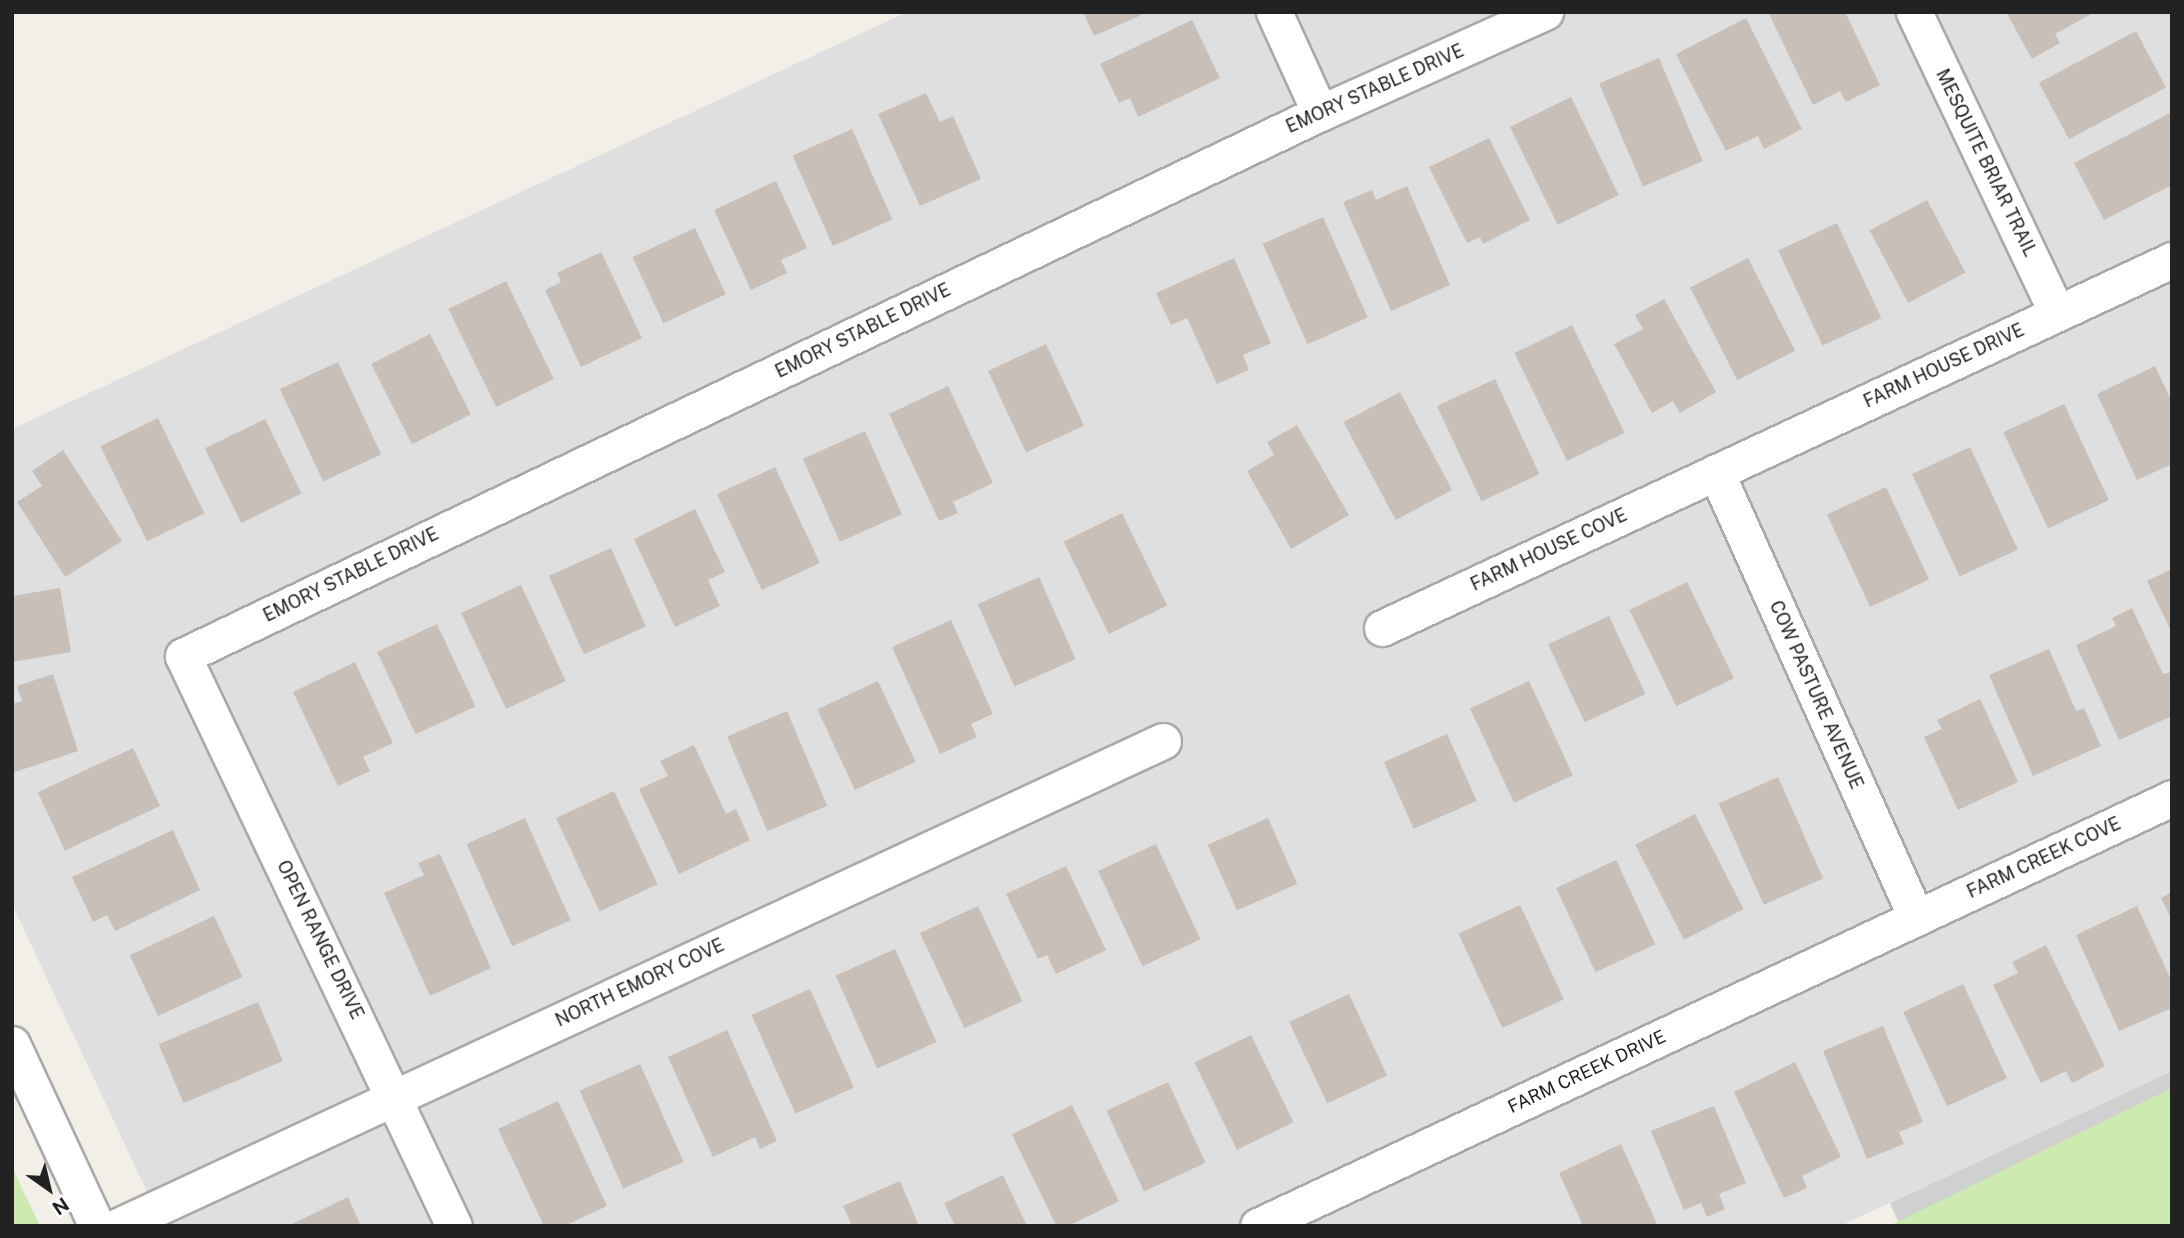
<!DOCTYPE html>
<style>
body{margin:0}
#map{position:relative;width:2184px;height:1238px;overflow:hidden;background:#f2efe9;font-family:"Public Sans",sans-serif}
div>[style]{position:absolute}
[style*='--x']{left:calc(var(--x)*1px);top:calc(var(--y)*1px);width:calc(var(--w)*1px);rotate:calc(var(--a)*1deg)}
.residential>*{inset:0;background:#e0dfdf}
.religious>*{inset:0;background:#d0d0d0}
.grass>*{inset:0;background:#cdebb0}
.building>*{inset:0;background:#c7bfb8;transform-origin:0 0}
.roads{filter:drop-shadow(2px 0 #a9a9a9) drop-shadow(-2px 0 #a9a9a9) drop-shadow(0 2px #a9a9a9) drop-shadow(0 -2px #a9a9a9)}
.minor>*{height:35px;margin:-17.5px;padding:0 17.5px;transform-origin:17.5px;border-radius:17.5px;background:#fff}
span{translate:-50% -50%;white-space:nowrap;text-align:center;line-height:1.15;-webkit-text-stroke:6px #fff;paint-order:stroke}
.street-label{font-size:18px;color:#222}
.frame{position:absolute;inset:0;border:14px solid #222;pointer-events:none}
.north{position:absolute;left:14px;top:1154px;width:70px;height:70px;-webkit-text-stroke:5px #fff;paint-order:stroke;rotate:146deg;font-size:19px;font-weight:700;line-height:28px;text-align:center;color:#222}
.north::after{content:'';display:block;margin:auto;width:24px;height:32px;background:#222;clip-path:polygon(50% 0,100% 100%,50% 72%,0 100%)}
</style>
<div id="map">
<div class="residential">
<i style="clip-path:polygon(907px 12px,2172px 12px,2172px 1071px,1840px 1226px,163px 1226px,12px 904px,12px 429px)"></i>
</div>
<div class="religious">
<i style="clip-path:polygon(2172px 1071px,2172px 1226px,1900px 1226px,1890px 1203px)"></i>
</div>
<div class="grass">
<i style="clip-path:polygon(2172px 1088px,2172px 1226px,1889px 1226px)"></i>
<i style="clip-path:polygon(12px 1167px,40px 1226px,12px 1226px)"></i>
</div>
<div class="building">
<i style="clip-path:polygon(1083px 12px,1148px 12px,1094px 36px)"></i>
<i style="clip-path:polygon(1768px 12px,1845px 12px,1880px 85px,1846px 102px,1840px 91px,1813px 105px)"></i>
<i style="clip-path:polygon(2006px 12px,2095px 12px,2055px 34px,2060px 43px,2032px 59px)"></i>
<i style="clip-path:polygon(1746px 18px,1802px 129px,1764px 149px,1758px 136px,1726px 151px,1676px 54px)"></i>
<i style="clip-path:polygon(1192px 20px,1220px 78px,1138px 117px,1130px 98px,1119px 103px,1100px 64px)"></i>
<i style="left:2136px;top:31px;width:64px;height:110px;rotate:62deg"></i>
<i style="left:1659px;top:58px;width:112px;height:65px;rotate:67deg"></i>
<i style="clip-path:polygon(926px 93px,940px 122px,953px 116px,981px 179px,920px 206px,878px 114px)"></i>
<i style="left:1571px;top:97px;width:109px;height:68px;rotate:64deg"></i>
<i style="clip-path:polygon(2172px 112px,2172px 185px,2104px 220px,2074px 163px)"></i>
<i style="left:852px;top:129px;width:99px;height:65px;rotate:66deg"></i>
<i style="clip-path:polygon(1489px 138px,1530px 220px,1483px 244px,1480px 237px,1467px 243px,1429px 167px)"></i>
<i style="clip-path:polygon(776px 181px,807px 248px,781px 260px,787px 273px,751px 290px,714px 210px)"></i>
<i style="clip-path:polygon(1407px 186px,1450px 285px,1391px 311px,1343px 202px,1372px 190px,1376px 200px)"></i>
<i style="left:1927px;top:200px;width:82px;height:65px;rotate:62deg"></i>
<i style="left:1323px;top:217px;width:110px;height:66px;rotate:66deg"></i>
<i style="left:1837px;top:223px;width:105px;height:65px;rotate:65deg"></i>
<i style="left:695px;top:228px;width:73px;height:69px;rotate:65deg"></i>
<i style="clip-path:polygon(601px 252px,642px 338px,581px 367px,545px 290px,561px 282px,557px 273px)"></i>
<i style="clip-path:polygon(1234px 258px,1271px 343px,1243px 355px,1249px 370px,1217px 384px,1187px 318px,1171px 325px,1156px 293px)"></i>
<i style="left:1748px;top:258px;width:104px;height:65px;rotate:63deg"></i>
<i style="left:506px;top:281px;width:109px;height:64px;rotate:64deg"></i>
<i style="clip-path:polygon(1664px 299px,1716px 392px,1680px 413px,1673px 401px,1652px 413px,1614px 344px,1643px 329px,1635px 315px)"></i>
<i style="left:1572px;top:325px;width:120px;height:64px;rotate:64deg"></i>
<i style="left:430px;top:334px;width:90px;height:66px;rotate:63deg"></i>
<i style="left:1046px;top:344px;width:90px;height:64px;rotate:65deg"></i>
<i style="left:338px;top:362px;width:102px;height:64px;rotate:65deg"></i>
<i style="clip-path:polygon(2155px 366px,2172px 402px,2172px 464px,2137px 480px,2097px 394px)"></i>
<i style="left:1495px;top:379px;width:105px;height:64px;rotate:65deg"></i>
<i style="clip-path:polygon(948px 386px,993px 483px,953px 502px,958px 513px,939px 521px,889px 414px)"></i>
<i style="left:1400px;top:392px;width:111px;height:64px;rotate:62deg"></i>
<i style="left:2064px;top:404px;width:106px;height:67px;rotate:65deg"></i>
<i style="left:158px;top:418px;width:106px;height:64px;rotate:64deg"></i>
<i style="left:265px;top:419px;width:83px;height:67px;rotate:64deg"></i>
<i style="clip-path:polygon(1297px 425px,1349px 515px,1291px 549px,1247px 471px,1274px 455px,1267px 442px)"></i>
<i style="left:865px;top:431px;width:91px;height:68px;rotate:66deg"></i>
<i style="left:1970px;top:447px;width:113px;height:64px;rotate:65deg"></i>
<i style="clip-path:polygon(63px 450px,122px 541px,65px 577px,17px 502px,42px 486px,32px 471px)"></i>
<i style="left:775px;top:467px;width:106px;height:64px;rotate:65deg"></i>
<i style="left:1886px;top:487px;width:102px;height:65px;rotate:65deg"></i>
<i style="clip-path:polygon(695px 509px,725px 572px,708px 580px,720px 606px,675px 627px,634px 539px)"></i>
<i style="left:1122px;top:513px;width:103px;height:65px;rotate:64deg"></i>
<i style="left:611px;top:548px;width:86px;height:68px;rotate:66deg"></i>
<i style="clip-path:polygon(2172px 569px,2172px 633px,2147px 581px)"></i>
<i style="left:1039px;top:577px;width:90px;height:67px;rotate:66deg"></i>
<i style="left:1687px;top:582px;width:107px;height:64px;rotate:64deg"></i>
<i style="left:521px;top:585px;width:106px;height:66px;rotate:65deg"></i>
<i style="clip-path:polygon(60px 588px,71px 652px,12px 662px,12px 596px)"></i>
<i style="clip-path:polygon(2132px 608px,2163px 674px,2172px 672px,2172px 716px,2119px 740px,2076px 645px,2116px 626px,2112px 618px)"></i>
<i style="left:1609px;top:616px;width:86px;height:67px;rotate:65deg"></i>
<i style="clip-path:polygon(951px 620px,993px 714px,971px 724px,977px 737px,940px 754px,892px 647px)"></i>
<i style="left:437px;top:624px;width:91px;height:66px;rotate:65deg"></i>
<i style="clip-path:polygon(2049px 649px,2076px 711px,2084px 708px,2101px 746px,2033px 776px,1989px 675px)"></i>
<i style="clip-path:polygon(355px 662px,393px 743px,363px 757px,370px 771px,338px 786px,293px 692px)"></i>
<i style="clip-path:polygon(53px 674px,78px 751px,12px 773px,12px 704px,22px 701px,17px 686px)"></i>
<i style="left:878px;top:681px;width:89px;height:67px;rotate:65deg"></i>
<i style="left:1529px;top:681px;width:104px;height:65px;rotate:65deg"></i>
<i style="clip-path:polygon(1980px 699px,2018px 782px,1958px 810px,1924px 737px,1942px 729px,1937px 720px)"></i>
<i style="left:787px;top:711px;width:103px;height:65px;rotate:67deg"></i>
<i style="left:1447px;top:734px;width:73px;height:69px;rotate:66deg"></i>
<i style="clip-path:polygon(694px 745px,726px 814px,736px 809px,750px 840px,679px 874px,639px 789px,668px 776px,660px 761px)"></i>
<i style="left:133px;top:748px;width:64px;height:105px;rotate:65deg"></i>
<i style="left:1778px;top:777px;width:111px;height:65px;rotate:66deg"></i>
<i style="left:614px;top:791px;width:103px;height:64px;rotate:65deg"></i>
<i style="left:1695px;top:814px;width:107px;height:67px;rotate:63deg"></i>
<i style="left:525px;top:818px;width:112px;height:64px;rotate:66deg"></i>
<i style="left:1268px;top:818px;width:72px;height:66px;rotate:66deg"></i>
<i style="clip-path:polygon(173px 830px,200px 890px,115px 931px,107px 915px,93px 922px,72px 877px)"></i>
<i style="left:1156px;top:844px;width:105px;height:64px;rotate:65deg"></i>
<i style="clip-path:polygon(440px 854px,491px 968px,430px 996px,384px 893px,424px 875px,418px 863px)"></i>
<i style="left:1616px;top:860px;width:93px;height:66px;rotate:65deg"></i>
<i style="clip-path:polygon(1066px 866px,1106px 950px,1056px 974px,1047px 955px,1038px 959px,1006px 894px)"></i>
<i style="clip-path:polygon(2172px 892px,2172px 920px,2161px 898px)"></i>
<i style="left:1520px;top:905px;width:104px;height:68px;rotate:65deg"></i>
<i style="left:978px;top:906px;width:105px;height:64px;rotate:65deg"></i>
<i style="clip-path:polygon(2137px 906px,2172px 982px,2172px 1008px,2119px 1031px,2076px 935px)"></i>
<i style="left:214px;top:916px;width:67px;height:93px;rotate:65deg"></i>
<i style="clip-path:polygon(2046px 945px,2105px 1066px,2072px 1083px,2066px 1071px,2041px 1083px,1993px 985px,2018px 973px,2012px 962px)"></i>
<i style="left:895px;top:949px;width:102px;height:65px;rotate:66deg"></i>
<i style="left:1963px;top:984px;width:104px;height:66px;rotate:65deg"></i>
<i style="left:810px;top:989px;width:108px;height:64px;rotate:66deg"></i>
<i style="left:1349px;top:994px;width:90px;height:66px;rotate:65deg"></i>
<i style="left:258px;top:1002px;width:64px;height:108px;rotate:67deg"></i>
<i style="clip-path:polygon(1883px 1026px,1923px 1122px,1899px 1132px,1904px 1144px,1867px 1159px,1823px 1051px)"></i>
<i style="clip-path:polygon(727px 1030px,777px 1141px,760px 1149px,755px 1137px,713px 1157px,668px 1057px)"></i>
<i style="left:1251px;top:1035px;width:97px;height:63px;rotate:64deg"></i>
<i style="clip-path:polygon(1795px 1062px,1841px 1157px,1802px 1176px,1807px 1188px,1784px 1198px,1734px 1092px)"></i>
<i style="left:640px;top:1064px;width:107px;height:66px;rotate:66deg"></i>
<i style="left:1168px;top:1082px;width:89px;height:68px;rotate:65deg"></i>
<i style="clip-path:polygon(558px 1101px,607px 1206px,564px 1226px,544px 1226px,498px 1129px)"></i>
<i style="left:1072px;top:1105px;width:107px;height:67px;rotate:64deg"></i>
<i style="clip-path:polygon(1714px 1106px,1746px 1183px,1719px 1194px,1725px 1209px,1707px 1217px,1701px 1203px,1684px 1210px,1651px 1131px)"></i>
<i style="clip-path:polygon(1621px 1144px,1657px 1224px,1583px 1226px,1559px 1173px)"></i>
<i style="clip-path:polygon(1003px 1175px,1027px 1226px,955px 1226px,944px 1203px)"></i>
<i style="clip-path:polygon(900px 1181px,919px 1226px,852px 1226px,843px 1206px)"></i>
<i style="clip-path:polygon(348px 1197px,361px 1226px,288px 1226px)"></i>
</div>
<div class="roads">
<div class="minor">
<i style="--x:1274;--y:12;--w:111;--a:65.5"></i>
<i style="--x:1914;--y:12;--w:333;--a:64.6"></i>
<i style="--x:1716;--y:472;--w:489;--a:65.8"></i>
<i style="--x:1382;--y:628;--w:872;--a:-24.98"></i>
<i style="--x:12;--y:1044;--w:201;--a:65"></i>
<i style="--x:118;--y:1226;--w:1152;--a:-24.9"></i>
<i style="--x:454;--y:1226;--w:631;--a:-115.43"></i>
<i style="--x:183;--y:656;--w:1260;--a:-25.53"></i>
<i style="--x:1320;--y:113;--w:247;--a:-24.2"></i>
<i style="--x:1258;--y:1226;--w:1009;--a:-25.09"></i>
</div>
</div>
<div class="street-label">
<span style="left:1375px;top:89px;rotate:-24deg">EMORY STABLE DRIVE</span>
<span style="left:1986px;top:163px;rotate:64deg">MESQUITE BRIAR TRAIL</span>
<span style="left:863px;top:331px;rotate:-26deg">EMORY STABLE DRIVE</span>
<span style="left:1944px;top:366px;rotate:-25deg">FARM HOUSE DRIVE</span>
<span style="left:1549px;top:550px;rotate:-25deg">FARM HOUSE COVE</span>
<span style="left:351px;top:575px;rotate:-26deg">EMORY STABLE DRIVE</span>
<span style="left:1816px;top:695px;rotate:66deg">COW PASTURE AVENUE</span>
<span style="left:2044px;top:858px;rotate:-25deg">FARM CREEK COVE</span>
<span style="left:320px;top:940px;rotate:64deg">OPEN RANGE DRIVE</span>
<span style="left:640px;top:983px;rotate:-25deg">NORTH EMORY COVE</span>
<span style="left:1587px;top:1072px;rotate:-25deg">FARM CREEK DRIVE</span>
</div>
<div class="frame"></div>
<div class="north">N</div>
</div>
